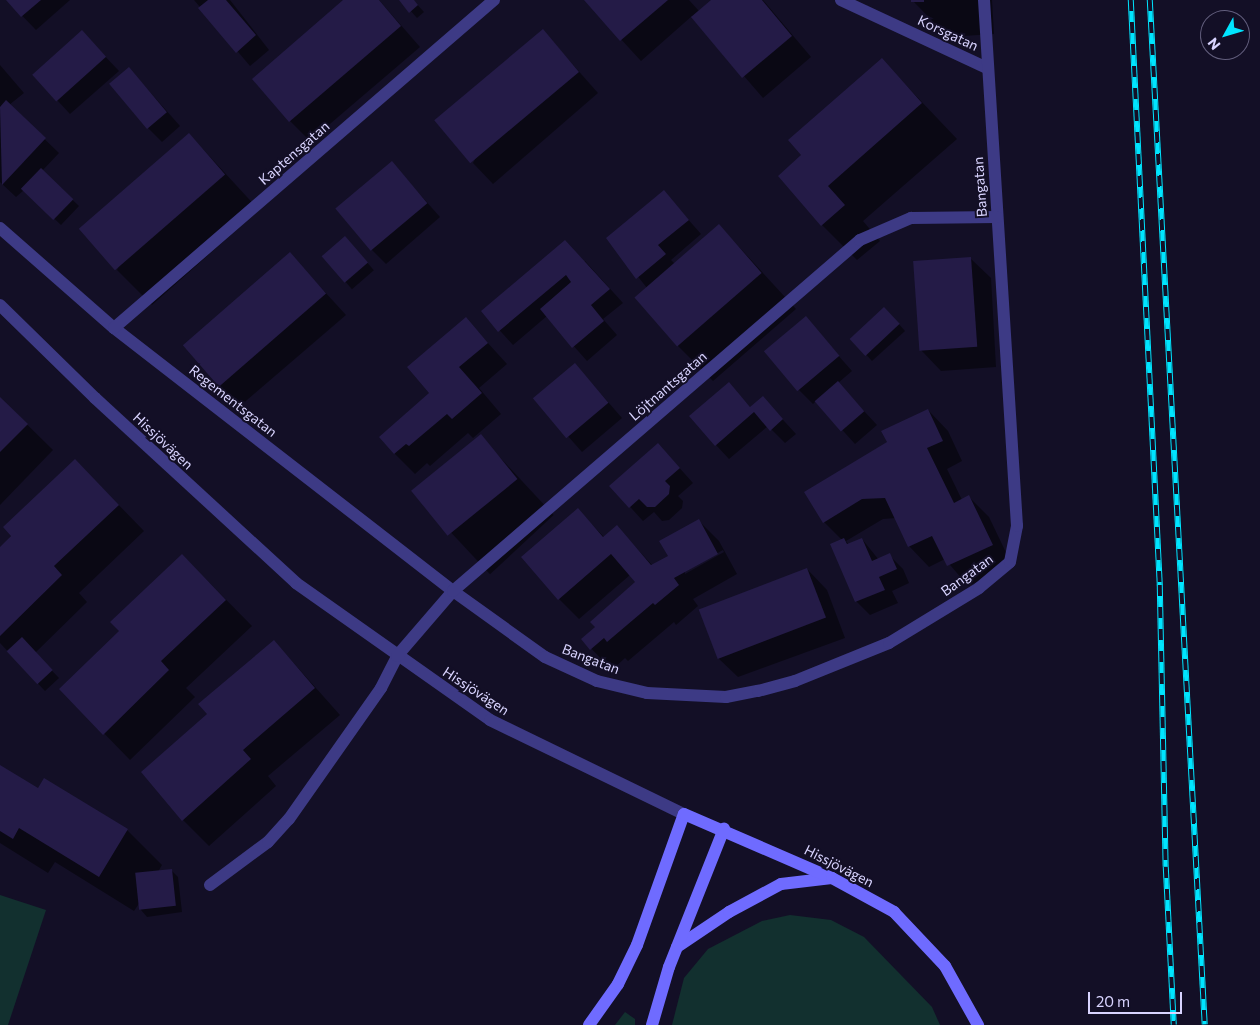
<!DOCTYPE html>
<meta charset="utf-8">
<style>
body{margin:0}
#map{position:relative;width:1260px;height:1025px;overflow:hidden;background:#130f26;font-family:Commissioner,sans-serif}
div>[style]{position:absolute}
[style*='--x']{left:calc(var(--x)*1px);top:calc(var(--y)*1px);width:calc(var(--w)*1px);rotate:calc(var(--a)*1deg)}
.green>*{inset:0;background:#12302f}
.shadow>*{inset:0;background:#0007;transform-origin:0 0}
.building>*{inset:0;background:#241b47;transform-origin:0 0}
.lane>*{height:12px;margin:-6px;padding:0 6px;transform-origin:6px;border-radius:6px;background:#3d3a85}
.street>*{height:12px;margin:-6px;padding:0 6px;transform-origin:6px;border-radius:6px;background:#3d3a85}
.secondary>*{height:12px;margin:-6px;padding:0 6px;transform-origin:6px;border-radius:6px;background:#6f6bff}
.rail>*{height:5.5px;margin-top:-2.75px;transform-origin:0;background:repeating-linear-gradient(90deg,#130f26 0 11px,#00e5ff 0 22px);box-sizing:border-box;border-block:1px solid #00e5ff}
span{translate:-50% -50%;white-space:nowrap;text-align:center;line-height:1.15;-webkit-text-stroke:4px #130f26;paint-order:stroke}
.street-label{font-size:14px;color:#d9d4ff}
.north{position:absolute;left:1200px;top:10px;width:50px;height:50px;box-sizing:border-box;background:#130f26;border:1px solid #625e7d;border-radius:50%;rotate:231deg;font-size:14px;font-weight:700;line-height:20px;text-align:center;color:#d9d4ff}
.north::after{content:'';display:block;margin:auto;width:18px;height:22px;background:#00e5ff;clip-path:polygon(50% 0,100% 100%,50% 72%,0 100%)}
.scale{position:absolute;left:1088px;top:992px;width:94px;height:22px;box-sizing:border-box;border:2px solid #d9d4ff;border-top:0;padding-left:6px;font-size:15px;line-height:18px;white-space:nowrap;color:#d9d4ff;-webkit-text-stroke:4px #130f26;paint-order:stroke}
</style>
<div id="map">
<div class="green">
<i style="clip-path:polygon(0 895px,46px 910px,8px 1025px,0 1025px)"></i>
<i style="clip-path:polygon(790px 915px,831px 920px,864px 937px,932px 1007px,940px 1025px,672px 1025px,684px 978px,708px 949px,762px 921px)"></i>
<i style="clip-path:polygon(625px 1012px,635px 1019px,635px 1025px,615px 1025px)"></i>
</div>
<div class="shadow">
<i style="clip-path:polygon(7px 0,70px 0,36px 30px)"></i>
<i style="clip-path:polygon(194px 0,230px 0,269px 50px,250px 66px)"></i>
<i style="clip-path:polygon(345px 0,379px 0,420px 47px,310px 141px,290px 121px)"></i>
<i style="clip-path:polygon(401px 0,413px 0,424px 12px,417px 18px)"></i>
<i style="clip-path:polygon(585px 0,689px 0,699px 11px,713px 0,763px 0,811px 57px,763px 98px,692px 16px,641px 61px)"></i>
<i style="clip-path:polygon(912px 0,992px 0,994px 34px,948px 37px)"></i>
<i style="clip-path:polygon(543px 31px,598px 93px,493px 184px,473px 163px)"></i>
<i style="clip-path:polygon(82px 32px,119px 71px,70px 114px,57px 100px)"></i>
<i style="clip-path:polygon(882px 60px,957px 139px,863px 221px,880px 241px,857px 260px,822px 225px,803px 156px)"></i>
<i style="clip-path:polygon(0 65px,24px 93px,9px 105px,59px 153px,42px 171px,79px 206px,61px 225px,24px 190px,16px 197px,0 182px)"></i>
<i style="clip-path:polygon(142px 83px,180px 126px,162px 142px,148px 128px)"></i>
<i style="clip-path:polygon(189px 134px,259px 210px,152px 305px,117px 270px)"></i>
<i style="clip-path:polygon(392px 163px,440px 217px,386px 264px,372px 250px)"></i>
<i style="clip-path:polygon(664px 192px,701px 234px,671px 260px,675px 264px,719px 225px,796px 309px,713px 381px,678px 346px,647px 288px,608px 239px)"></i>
<i style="left:345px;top:237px;width:44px;height:29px;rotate:49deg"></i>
<i style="clip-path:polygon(290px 254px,346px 315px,240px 406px,220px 386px)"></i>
<i style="clip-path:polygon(970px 258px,991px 278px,996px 367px,941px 371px,921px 350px)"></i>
<i style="clip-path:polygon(585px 261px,623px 303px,603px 319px,617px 335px,587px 361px,547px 316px,513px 345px,483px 312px)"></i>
<i style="clip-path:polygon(891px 315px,905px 331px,872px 361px,851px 338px)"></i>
<i style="clip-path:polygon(805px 318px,852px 371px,838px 383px,877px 425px,855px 444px,816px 401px,813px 404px,799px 390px,766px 351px)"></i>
<i style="clip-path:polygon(466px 319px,507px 364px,479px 388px,501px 414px,473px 438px,468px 433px,430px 466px,427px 463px,415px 474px,394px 453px,431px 393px)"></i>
<i style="clip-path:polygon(588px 379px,622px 418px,582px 452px,535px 399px)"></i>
<i style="clip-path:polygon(729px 384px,751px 408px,763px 398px,796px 434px,785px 443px,768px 426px,729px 459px,716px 445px)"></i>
<i style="clip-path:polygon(0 398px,53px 450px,0 505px)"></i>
<i style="clip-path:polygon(928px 410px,948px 431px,962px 461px,947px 469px,962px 500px,969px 497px,989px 517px,1012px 565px,968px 586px,945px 559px,929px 567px,909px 546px,896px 518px,883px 519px,846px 541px,849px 545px,862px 539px,879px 560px,889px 555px,903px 569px,909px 583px,892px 591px,898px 603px,870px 615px,856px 601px,832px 544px,842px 540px,824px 522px,888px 442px)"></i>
<i style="left:480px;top:436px;width:108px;height:87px;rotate:47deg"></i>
<i style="clip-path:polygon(658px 444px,693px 483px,678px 496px,683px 501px,682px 508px,669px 520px,662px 521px,654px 512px,643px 521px,611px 486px)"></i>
<i style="clip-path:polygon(75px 460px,144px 531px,79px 593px,87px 602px,35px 653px,59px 678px,45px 691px,0 643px,0 549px)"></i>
<i style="clip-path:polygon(evenodd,578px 510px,604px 537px,617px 527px,653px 566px,670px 556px,699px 521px,719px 541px,737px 574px,693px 599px,698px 606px,676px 625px,674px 622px,628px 661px,625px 658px,612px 670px,583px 640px,637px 583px,630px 575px,579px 619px,559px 599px,578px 510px,723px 550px,724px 552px,685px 574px,685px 571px,723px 550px)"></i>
<i style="clip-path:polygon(182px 555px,252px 626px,186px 688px,195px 697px,130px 760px,61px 689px,121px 631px)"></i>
<i style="clip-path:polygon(807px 569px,827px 590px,845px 638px,738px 677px,717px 657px)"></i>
<i style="clip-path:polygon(274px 641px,340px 715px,268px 776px,276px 786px,209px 846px,183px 820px,208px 714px)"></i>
<i style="clip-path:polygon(0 767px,38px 790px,127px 830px,162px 865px,158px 872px,171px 870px,178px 877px,182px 912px,147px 917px,141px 910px,140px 902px,134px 911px,55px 862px,48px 873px,0 843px)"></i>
</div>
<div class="building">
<i style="clip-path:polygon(6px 0,41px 0,21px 17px)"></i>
<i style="clip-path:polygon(208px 0,226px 0,256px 35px,236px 53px,198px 8px)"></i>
<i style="clip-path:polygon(343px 0,379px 0,401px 26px,289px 122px,252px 79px)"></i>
<i style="clip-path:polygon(399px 0,414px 0,418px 5px,409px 13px)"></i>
<i style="clip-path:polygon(584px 0,668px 0,620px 41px)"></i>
<i style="clip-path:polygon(711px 0,762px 0,792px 36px,742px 78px,691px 17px)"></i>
<i style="left:911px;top:0;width:13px;height:2px"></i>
<i style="left:543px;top:29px;width:56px;height:142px;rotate:50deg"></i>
<i style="left:82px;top:30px;width:36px;height:67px;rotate:48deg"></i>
<i style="clip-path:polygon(882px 58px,922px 103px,828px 186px,845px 205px,821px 226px,778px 176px,801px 155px,788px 140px)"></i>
<i style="left:129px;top:67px;width:59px;height:26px;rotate:50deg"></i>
<i style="clip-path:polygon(6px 100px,46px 138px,2px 185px,0 107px)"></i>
<i style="left:189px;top:133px;width:55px;height:146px;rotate:49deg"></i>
<i style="left:392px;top:161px;width:55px;height:74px;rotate:50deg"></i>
<i style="left:41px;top:168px;width:45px;height:29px;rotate:44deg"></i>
<i style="clip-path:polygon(664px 190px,689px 220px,658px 245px,666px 254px,636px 279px,606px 238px)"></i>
<i style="left:719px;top:224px;width:65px;height:112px;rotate:49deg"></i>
<i style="left:345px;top:236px;width:35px;height:31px;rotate:49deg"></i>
<i style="clip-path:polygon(565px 240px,610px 289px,591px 305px,604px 321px,572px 348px,540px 309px,571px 282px,566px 275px,498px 332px,481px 311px)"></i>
<i style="left:290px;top:252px;width:55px;height:142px;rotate:49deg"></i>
<i style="left:971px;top:257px;width:90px;height:58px;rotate:86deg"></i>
<i style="left:884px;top:307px;width:23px;height:47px;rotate:47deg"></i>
<i style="left:806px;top:316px;width:52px;height:55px;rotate:50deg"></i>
<i style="clip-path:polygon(466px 317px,488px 343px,459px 367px,482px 393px,452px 419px,447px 414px,409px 446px,406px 444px,394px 454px,379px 437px,429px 393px,407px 367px)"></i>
<i style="left:575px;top:363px;width:52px;height:55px;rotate:50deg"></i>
<i style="left:838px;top:381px;width:40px;height:31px;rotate:49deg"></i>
<i style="clip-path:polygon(729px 382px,750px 407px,763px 396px,783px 419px,770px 431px,754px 412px,715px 446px,689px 416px)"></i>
<i style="clip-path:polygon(0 397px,28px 424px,0 452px)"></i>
<i style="clip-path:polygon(928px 409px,943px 441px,927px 448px,954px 503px,969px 495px,993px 545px,947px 566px,932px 536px,908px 547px,885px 498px,862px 499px,823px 523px,804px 492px,887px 442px,881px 431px)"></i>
<i style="left:481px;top:434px;width:58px;height:90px;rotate:51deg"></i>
<i style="clip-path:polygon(658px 443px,680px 468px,665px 481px,670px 486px,669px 494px,655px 507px,647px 507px,639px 499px,629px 508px,609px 486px)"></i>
<i style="clip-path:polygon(75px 459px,119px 505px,54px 566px,62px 575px,0 636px,0 547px,11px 536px,3px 527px)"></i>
<i style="clip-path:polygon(578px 508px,603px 537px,617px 525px,651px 565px,668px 556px,659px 541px,699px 519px,718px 554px,674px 578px,679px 585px,655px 605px,653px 603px,607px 642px,604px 638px,590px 650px,581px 639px,595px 627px,590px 622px,635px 582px,611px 554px,558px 600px,521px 557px)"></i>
<i style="clip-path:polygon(844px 538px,847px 544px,862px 538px,872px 561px,890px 553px,897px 569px,879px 577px,885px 590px,855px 602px,830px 544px)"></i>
<i style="clip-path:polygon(182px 554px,226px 600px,161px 661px,169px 670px,103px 735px,59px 689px,119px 631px,110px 622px)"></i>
<i style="left:807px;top:568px;width:53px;height:116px;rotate:69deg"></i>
<i style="left:22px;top:637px;width:45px;height:21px;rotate:47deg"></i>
<i style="clip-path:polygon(274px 640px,315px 688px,243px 750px,251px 759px,182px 821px,141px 772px,207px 714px,198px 704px)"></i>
<i style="clip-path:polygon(0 765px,38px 788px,44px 778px,128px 829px,99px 877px,19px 828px,13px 839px,0 831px)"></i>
<i style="left:172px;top:869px;width:37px;height:37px;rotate:84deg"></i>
</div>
<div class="lane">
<i style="--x:210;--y:885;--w:72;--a:-36.6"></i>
<i style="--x:268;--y:842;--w:31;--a:-48"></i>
<i style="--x:289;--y:819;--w:160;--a:-54.9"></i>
<i style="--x:381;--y:688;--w:36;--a:-63"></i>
</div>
<div class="street">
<i style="--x:841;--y:0;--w:161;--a:25"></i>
<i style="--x:0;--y:228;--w:152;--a:41.3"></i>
<i style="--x:114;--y:328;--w:429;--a:37.8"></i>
<i style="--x:453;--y:591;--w:113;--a:35.7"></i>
<i style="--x:545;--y:657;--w:57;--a:24.8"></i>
<i style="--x:597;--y:681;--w:51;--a:13.5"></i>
<i style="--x:647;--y:693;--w:79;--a:2.9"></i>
<i style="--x:726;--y:697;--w:33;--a:-11"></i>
<i style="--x:758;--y:691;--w:38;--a:-15"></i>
<i style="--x:795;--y:681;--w:101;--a:-22"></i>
<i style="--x:889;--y:643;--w:105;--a:-31.4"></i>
<i style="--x:979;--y:588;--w:40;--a:-40"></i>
<i style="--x:1010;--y:562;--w:37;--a:-79"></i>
<i style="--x:1017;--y:526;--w:527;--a:-93.59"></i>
<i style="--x:0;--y:305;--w:133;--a:44.4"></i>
<i style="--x:95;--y:398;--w:273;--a:42.6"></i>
<i style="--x:296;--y:583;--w:237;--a:35.2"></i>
<i style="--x:490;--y:720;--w:216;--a:25.9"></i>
<i style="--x:114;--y:328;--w:502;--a:-40.8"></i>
<i style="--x:397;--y:656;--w:86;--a:-49.3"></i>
<i style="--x:453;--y:591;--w:537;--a:-40.77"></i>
<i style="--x:860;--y:240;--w:56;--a:-23.3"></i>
<i style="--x:911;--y:218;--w:86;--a:-0.7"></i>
</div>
<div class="secondary">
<i style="--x:677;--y:947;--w:63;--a:-33.9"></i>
<i style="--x:729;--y:912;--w:59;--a:-28.3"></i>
<i style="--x:781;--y:884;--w:51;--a:-6.7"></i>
<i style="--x:589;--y:1025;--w:50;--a:-54.7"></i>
<i style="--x:618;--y:984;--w:43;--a:-64"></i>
<i style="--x:637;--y:945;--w:139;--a:-70.3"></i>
<i style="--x:684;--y:814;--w:161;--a:23.4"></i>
<i style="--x:832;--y:878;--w:71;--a:28.7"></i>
<i style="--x:894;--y:912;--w:74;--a:46.6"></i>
<i style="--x:945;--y:966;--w:68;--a:60.8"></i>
<i style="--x:652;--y:1025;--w:60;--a:-73.7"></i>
<i style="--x:669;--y:967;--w:149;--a:-68.3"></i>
</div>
<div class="rail">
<i style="--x:1131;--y:0;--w:586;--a:87.16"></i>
<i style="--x:1160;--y:585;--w:282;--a:88.8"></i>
<i style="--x:1166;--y:867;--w:158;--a:87.1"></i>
<i style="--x:1150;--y:0;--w:1026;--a:86.93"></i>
</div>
<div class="street-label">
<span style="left:948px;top:33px;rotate:25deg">Korsgatan</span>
<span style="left:294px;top:153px;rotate:-41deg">Kaptensgatan</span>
<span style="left:980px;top:187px;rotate:-94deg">Bangatan</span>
<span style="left:668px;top:386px;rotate:-41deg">Löjtnantsgatan</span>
<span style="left:233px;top:401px;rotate:38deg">Regementsgatan</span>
<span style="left:163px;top:441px;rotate:43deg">Hissjövägen</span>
<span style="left:967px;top:575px;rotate:-36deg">Bangatan</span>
<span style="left:591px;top:659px;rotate:21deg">Bangatan</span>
<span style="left:476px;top:691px;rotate:33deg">Hissjövägen</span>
<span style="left:839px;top:866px;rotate:27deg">Hissjövägen</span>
</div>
<div class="north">N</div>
<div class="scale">20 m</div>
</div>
